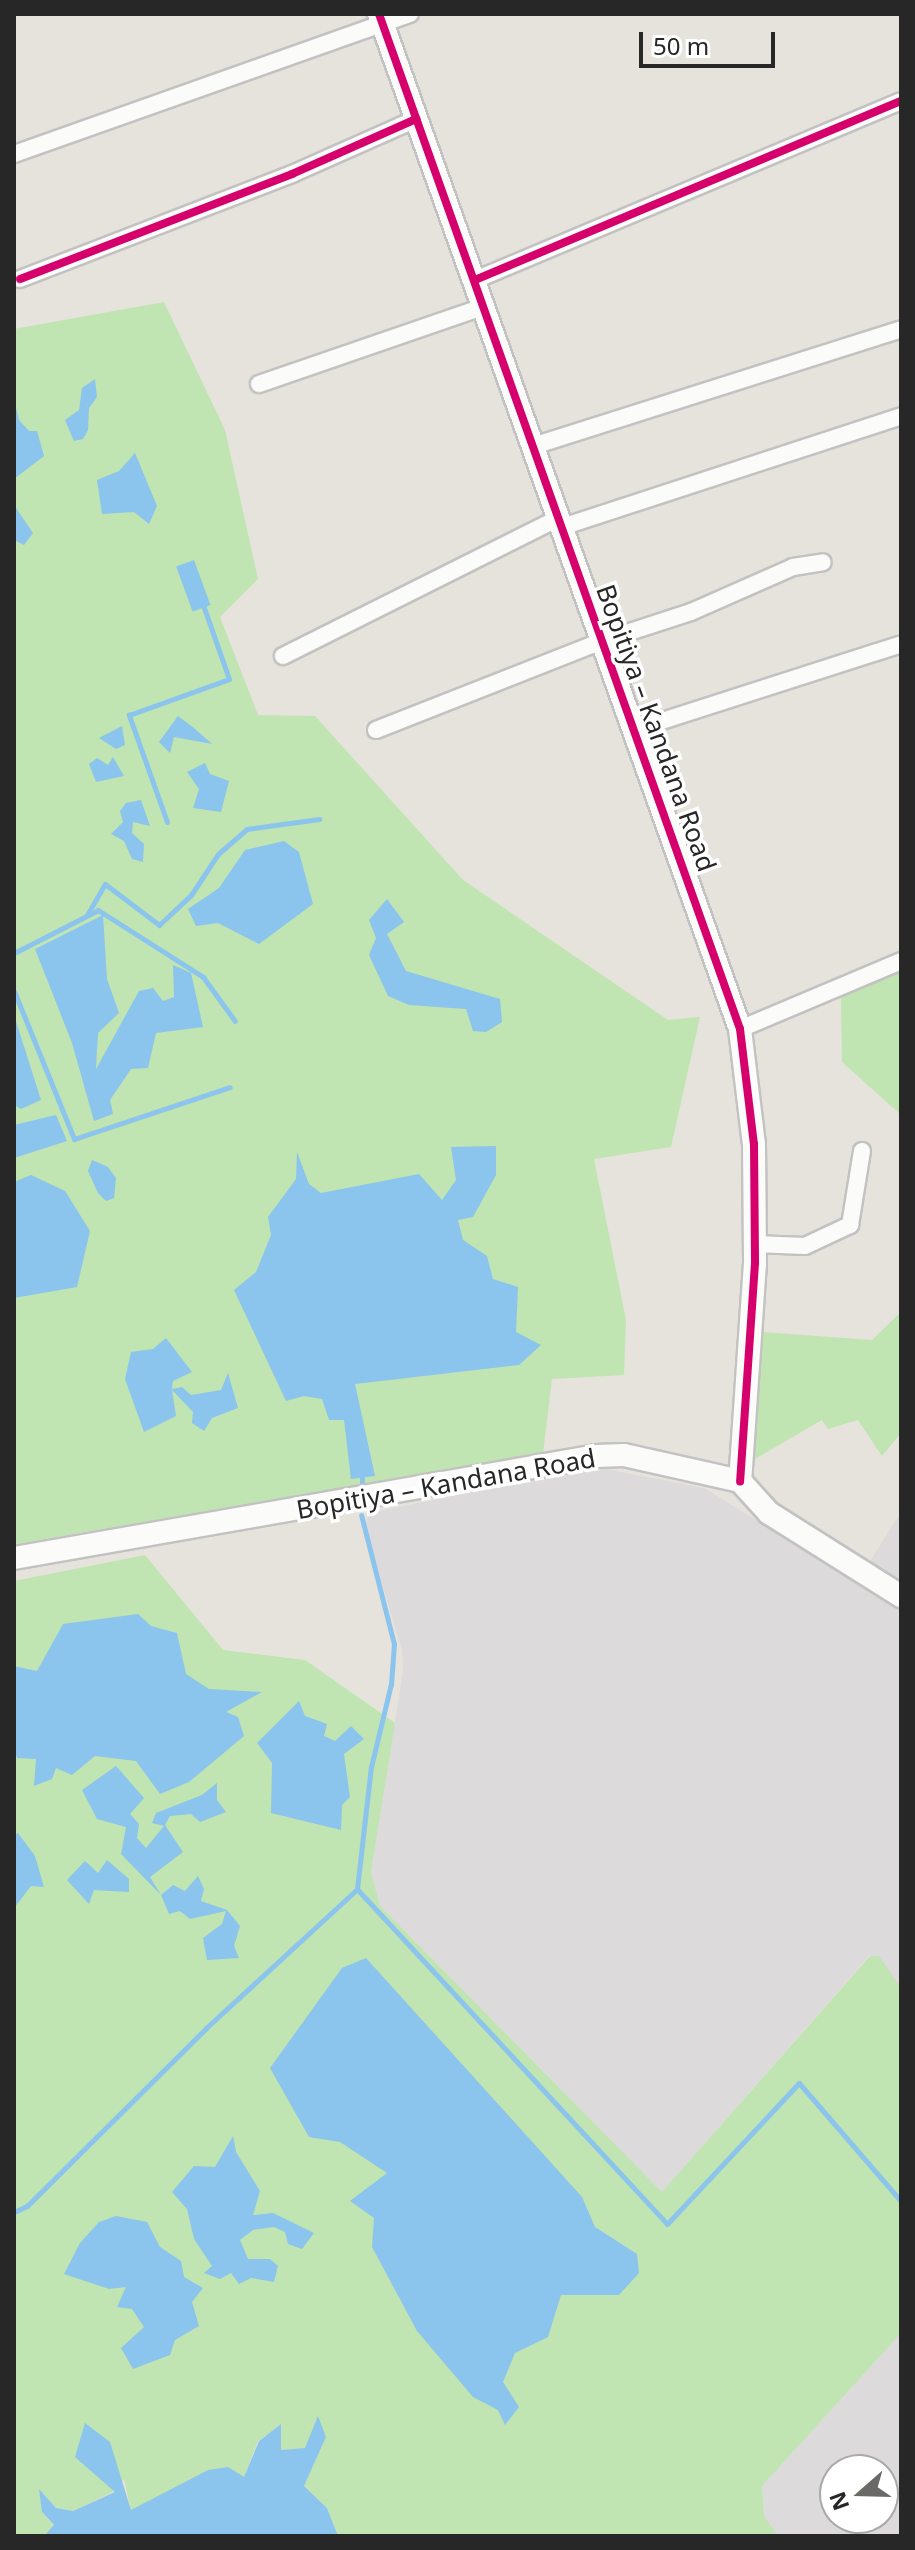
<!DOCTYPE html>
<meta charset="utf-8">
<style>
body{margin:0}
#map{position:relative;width:915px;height:2550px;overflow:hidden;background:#e6e3dc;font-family:"Noto Sans",sans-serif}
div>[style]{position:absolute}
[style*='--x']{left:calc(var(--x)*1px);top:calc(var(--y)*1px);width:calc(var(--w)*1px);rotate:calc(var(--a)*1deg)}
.industrial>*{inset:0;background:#dddadb}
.green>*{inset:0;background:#c0e4b2}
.water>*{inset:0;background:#8bc4ec;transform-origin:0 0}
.stream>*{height:5px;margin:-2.5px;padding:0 2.5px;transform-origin:2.5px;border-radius:2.5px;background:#8bc4ec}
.roads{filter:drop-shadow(2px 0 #c3c2c2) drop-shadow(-2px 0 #c3c2c2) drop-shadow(0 2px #c3c2c2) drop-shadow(0 -2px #c3c2c2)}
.street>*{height:16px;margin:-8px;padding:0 8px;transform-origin:8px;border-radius:8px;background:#fbfbfa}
.secondary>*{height:22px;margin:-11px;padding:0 11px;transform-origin:11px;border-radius:11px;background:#fbfbfa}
.cycleway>*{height:8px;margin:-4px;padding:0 4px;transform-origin:4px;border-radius:4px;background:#d6006c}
span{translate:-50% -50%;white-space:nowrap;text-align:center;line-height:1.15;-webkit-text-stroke:7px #fff;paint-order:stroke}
.street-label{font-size:26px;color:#272727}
.frame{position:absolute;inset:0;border:16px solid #272727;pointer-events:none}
.north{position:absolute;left:819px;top:2454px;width:80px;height:80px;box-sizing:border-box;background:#fff;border:2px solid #a9a9a9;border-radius:50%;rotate:250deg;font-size:22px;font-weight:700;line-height:32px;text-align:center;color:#272727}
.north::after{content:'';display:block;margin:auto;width:28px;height:36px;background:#6a6966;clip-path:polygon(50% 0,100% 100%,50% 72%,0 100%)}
.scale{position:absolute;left:639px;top:32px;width:136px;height:36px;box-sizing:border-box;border:4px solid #272727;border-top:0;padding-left:10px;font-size:24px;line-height:28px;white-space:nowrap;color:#272727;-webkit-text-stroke:6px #fff;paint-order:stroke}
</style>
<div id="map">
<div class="industrial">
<i style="clip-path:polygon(595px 1467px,704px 1488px,901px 1609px,901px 1988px,879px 1957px,869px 1956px,662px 2192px,380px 1906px,371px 1872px,403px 1671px,402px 1650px,365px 1527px,369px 1513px)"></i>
<i style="clip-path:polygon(901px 1512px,901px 1584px,869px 1563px)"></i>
<i style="clip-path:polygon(evenodd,901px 2333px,901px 2536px,778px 2536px,764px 2516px,762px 2486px,901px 2333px,835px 2470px,883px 2470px,883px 2518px,835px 2518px,835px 2470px)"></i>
</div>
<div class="green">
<i style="clip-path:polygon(164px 302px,225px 430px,258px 579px,220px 617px,258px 715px,315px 716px,463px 880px,668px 1020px,700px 1017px,671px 1147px,594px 1159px,626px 1320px,624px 1375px,552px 1379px,543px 1453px,16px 1544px,14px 329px)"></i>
<i style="clip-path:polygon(901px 971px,901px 1115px,842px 1062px,841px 996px)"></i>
<i style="clip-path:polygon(901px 1312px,901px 1433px,882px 1456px,858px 1420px,828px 1429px,822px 1420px,748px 1463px,761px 1332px,872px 1340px)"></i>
<i style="clip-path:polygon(145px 1555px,223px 1650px,305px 1660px,395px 1723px,371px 1872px,380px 1906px,662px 2192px,870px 1956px,879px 1956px,901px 1988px,901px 2333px,762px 2486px,764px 2516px,778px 2536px,338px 2536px,327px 2508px,304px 2486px,326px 2437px,305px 2448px,281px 2450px,280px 2425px,258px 2441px,244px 2477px,131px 2511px,124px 2479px,115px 2491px,73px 2511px,56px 2508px,40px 2490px,42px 2512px,54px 2526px,44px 2536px,14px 2536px,14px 1581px)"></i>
</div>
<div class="water">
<i style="clip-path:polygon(95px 379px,97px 397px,89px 408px,88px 430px,83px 439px,74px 441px,65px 420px,79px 410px,82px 388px)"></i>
<i style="clip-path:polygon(14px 399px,19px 420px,29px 431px,37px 431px,44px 456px,14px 479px)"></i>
<i style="clip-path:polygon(135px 453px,157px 506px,149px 524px,134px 512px,102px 514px,97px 480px,119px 471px)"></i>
<i style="clip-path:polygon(16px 508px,33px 533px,24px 545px,14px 540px)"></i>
<i style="left:194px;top:560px;width:48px;height:19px;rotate:70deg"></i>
<i style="clip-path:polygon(178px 716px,194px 728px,212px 744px,174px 737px,170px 753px,159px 742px)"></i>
<i style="clip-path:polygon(122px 726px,125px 745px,116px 749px,99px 738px)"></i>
<i style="clip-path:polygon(113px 757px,124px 776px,96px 782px,89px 764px,97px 758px,108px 765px)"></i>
<i style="clip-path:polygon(205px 763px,210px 774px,229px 781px,221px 812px,193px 808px,199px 789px,187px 772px)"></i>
<i style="clip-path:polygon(141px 800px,150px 826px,133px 822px,132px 833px,144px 844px,143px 862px,132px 859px,124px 841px,111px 834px,123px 822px,120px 811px,126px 803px)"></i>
<i style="clip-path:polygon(284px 841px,299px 852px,313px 904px,259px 944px,218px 923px,196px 926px,188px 909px,219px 888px,245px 850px)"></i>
<i style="clip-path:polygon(387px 899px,404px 922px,387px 934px,406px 971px,500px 999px,502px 1022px,486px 1032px,473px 1031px,466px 1009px,409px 1005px,388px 996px,369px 955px,376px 938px,369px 920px)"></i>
<i style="clip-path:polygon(103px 915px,107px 979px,119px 1013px,98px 1033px,96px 1069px,139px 991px,153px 988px,163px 1001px,174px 997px,173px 965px,191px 973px,203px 1027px,156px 1033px,148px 1068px,131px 1069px,110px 1100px,113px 1114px,94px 1121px,72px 1043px,35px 949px)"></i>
<i style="clip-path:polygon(14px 1015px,41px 1100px,21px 1109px,14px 1105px)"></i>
<i style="clip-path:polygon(56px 1115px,67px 1141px,14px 1158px,14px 1125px)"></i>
<i style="clip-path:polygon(496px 1146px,496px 1175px,473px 1217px,458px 1220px,463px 1240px,487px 1256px,493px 1279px,518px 1287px,516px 1332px,541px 1345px,519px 1365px,355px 1384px,375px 1476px,351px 1479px,344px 1420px,329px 1420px,322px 1399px,304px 1396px,286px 1401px,234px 1290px,256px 1272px,271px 1235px,268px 1217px,296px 1179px,297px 1152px,309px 1184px,321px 1193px,419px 1174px,442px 1200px,456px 1180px,451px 1147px)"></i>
<i style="clip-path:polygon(92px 1160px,108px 1167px,116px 1178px,114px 1198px,106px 1201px,98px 1193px,88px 1171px)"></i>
<i style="clip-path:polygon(31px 1175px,65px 1191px,90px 1231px,77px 1287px,14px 1298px,14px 1182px)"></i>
<i style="clip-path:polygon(166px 1338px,192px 1372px,173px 1381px,172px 1389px,182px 1387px,191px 1395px,221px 1390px,228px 1373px,238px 1408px,212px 1418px,204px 1431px,192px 1423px,193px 1412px,172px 1390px,176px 1416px,144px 1432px,125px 1379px,131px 1352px,153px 1349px)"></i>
<i style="clip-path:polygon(138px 1614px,151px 1626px,177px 1633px,186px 1674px,209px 1689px,262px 1692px,226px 1712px,238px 1717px,244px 1736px,189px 1782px,160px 1794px,136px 1761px,95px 1756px,72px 1775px,56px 1768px,52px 1779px,34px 1786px,36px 1759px,17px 1758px,14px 1750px,14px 1666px,37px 1671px,63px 1624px)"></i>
<i style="clip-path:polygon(299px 1701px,305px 1716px,327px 1724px,324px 1736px,335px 1741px,351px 1726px,364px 1739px,344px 1754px,350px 1797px,342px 1805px,341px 1830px,271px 1813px,272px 1763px,257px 1743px)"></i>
<i style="clip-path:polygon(116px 1766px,144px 1798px,130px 1814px,139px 1824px,137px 1838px,146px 1848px,164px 1826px,152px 1823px,156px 1813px,202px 1795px,217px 1783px,217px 1800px,226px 1812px,200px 1822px,191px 1814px,170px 1816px,165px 1825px,183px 1852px,150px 1877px,161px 1895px,173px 1885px,185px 1891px,198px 1876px,204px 1889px,201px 1901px,227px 1910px,240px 1926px,234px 1946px,239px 1958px,207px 1960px,203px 1938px,222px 1924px,226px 1911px,190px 1919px,180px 1911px,169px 1914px,161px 1895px,121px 1854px,126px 1827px,97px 1819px,82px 1790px)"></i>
<i style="clip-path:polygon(18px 1833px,35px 1856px,44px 1887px,31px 1886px,14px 1908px,14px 1836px)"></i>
<i style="clip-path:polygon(107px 1860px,129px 1879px,129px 1892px,94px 1890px,89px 1904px,67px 1880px,85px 1861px,98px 1873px)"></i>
<i style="clip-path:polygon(366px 1958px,582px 2197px,595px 2227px,637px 2254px,639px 2273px,619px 2295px,561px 2295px,548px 2337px,515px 2353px,503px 2382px,519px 2407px,505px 2425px,498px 2410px,473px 2397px,417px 2331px,372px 2247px,374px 2218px,350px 2201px,387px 2173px,340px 2142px,309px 2137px,270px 2068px,342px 1968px)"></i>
<i style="clip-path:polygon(233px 2136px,236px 2152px,260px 2191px,253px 2215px,273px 2213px,314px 2233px,302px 2249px,288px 2244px,285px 2232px,274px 2227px,253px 2230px,240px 2240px,248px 2259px,270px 2259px,278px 2266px,274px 2282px,251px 2278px,239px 2284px,231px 2273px,220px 2279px,204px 2273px,212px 2266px,194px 2239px,187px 2209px,172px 2192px,194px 2166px,215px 2167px)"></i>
<i style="clip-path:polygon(116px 2216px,147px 2222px,160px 2247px,181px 2261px,184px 2277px,203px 2288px,192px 2302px,199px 2326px,175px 2340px,170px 2355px,133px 2369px,121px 2348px,144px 2327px,132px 2309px,117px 2307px,126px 2287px,109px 2289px,64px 2274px,80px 2243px,99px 2222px)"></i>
<i style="clip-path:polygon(318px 2416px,326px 2437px,304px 2486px,327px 2508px,338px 2536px,44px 2536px,54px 2525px,42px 2512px,39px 2489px,56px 2508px,73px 2511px,115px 2492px,75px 2457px,85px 2423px,110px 2442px,131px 2510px,208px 2470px,228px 2467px,244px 2477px,259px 2441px,281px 2424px,281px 2450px,305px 2448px)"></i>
</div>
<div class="stream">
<i style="--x:167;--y:822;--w:114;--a:-109.6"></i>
<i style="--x:129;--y:715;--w:106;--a:-19.8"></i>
<i style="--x:229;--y:679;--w:82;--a:-109.3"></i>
<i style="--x:87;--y:915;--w:36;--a:-60"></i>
<i style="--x:105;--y:884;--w:68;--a:37.2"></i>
<i style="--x:159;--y:925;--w:44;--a:-43.2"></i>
<i style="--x:191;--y:895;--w:49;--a:-56.6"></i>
<i style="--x:218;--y:854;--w:38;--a:-41"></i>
<i style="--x:247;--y:829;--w:73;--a:-7.9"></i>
<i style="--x:14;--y:953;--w:94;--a:-27.1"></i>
<i style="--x:98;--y:910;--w:125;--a:32.5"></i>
<i style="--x:203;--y:977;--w:54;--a:54"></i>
<i style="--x:14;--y:991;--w:160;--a:67.9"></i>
<i style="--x:74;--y:1139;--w:164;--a:-18.4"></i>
<i style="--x:362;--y:1482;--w:5;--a:-90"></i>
<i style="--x:357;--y:1889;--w:123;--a:-83.5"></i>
<i style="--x:371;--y:1767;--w:85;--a:-76.5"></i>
<i style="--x:391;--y:1684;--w:40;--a:-85.7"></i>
<i style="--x:394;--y:1644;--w:133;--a:-104.3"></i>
<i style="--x:14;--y:2212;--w:14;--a:-25"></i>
<i style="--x:27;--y:2206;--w:252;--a:-44.8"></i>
<i style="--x:206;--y:2028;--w:205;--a:-42.6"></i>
<i style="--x:357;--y:1889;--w:456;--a:47.2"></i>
<i style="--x:667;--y:2224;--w:193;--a:-46.9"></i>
<i style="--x:799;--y:2083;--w:156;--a:49.2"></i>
</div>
<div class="roads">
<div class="street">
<i style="--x:14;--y:154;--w:420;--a:-19.5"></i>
<i style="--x:20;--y:279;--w:292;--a:-21.1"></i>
<i style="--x:292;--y:174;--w:136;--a:-23.9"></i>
<i style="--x:475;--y:280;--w:461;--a:-22.8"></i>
<i style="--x:259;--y:384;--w:237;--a:-19"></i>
<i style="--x:530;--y:447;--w:389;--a:-17.6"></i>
<i style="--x:562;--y:527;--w:357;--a:-18.1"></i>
<i style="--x:283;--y:656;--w:310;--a:-26.6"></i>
<i style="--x:637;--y:729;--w:277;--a:-17.8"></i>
<i style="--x:376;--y:730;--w:246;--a:-21.5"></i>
<i style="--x:605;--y:640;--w:90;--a:-18"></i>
<i style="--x:691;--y:612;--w:111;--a:-23.8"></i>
<i style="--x:793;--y:567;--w:30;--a:-9"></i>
<i style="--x:740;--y:1029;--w:175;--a:-22.9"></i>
<i style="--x:754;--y:1244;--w:51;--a:2.2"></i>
<i style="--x:805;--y:1246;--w:50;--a:-25"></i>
<i style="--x:850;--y:1225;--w:75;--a:-80.8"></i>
</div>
<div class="secondary">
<i style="--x:379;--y:14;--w:1077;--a:70.42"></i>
<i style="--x:740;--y:1029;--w:116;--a:83.1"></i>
<i style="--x:754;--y:1144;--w:119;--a:89.5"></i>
<i style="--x:755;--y:1263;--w:219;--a:93.9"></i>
<i style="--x:740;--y:1481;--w:43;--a:47.8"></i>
<i style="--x:769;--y:1513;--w:156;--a:32.2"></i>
<i style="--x:14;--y:1558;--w:591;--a:-9.94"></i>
<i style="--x:596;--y:1456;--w:28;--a:-2"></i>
<i style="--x:624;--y:1455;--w:119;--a:12.6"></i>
</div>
</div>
<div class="cycleway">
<i style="--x:379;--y:14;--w:1077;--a:70.42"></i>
<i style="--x:740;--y:1029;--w:116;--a:83.1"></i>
<i style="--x:754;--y:1144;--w:119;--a:89.5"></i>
<i style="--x:755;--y:1263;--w:219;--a:93.9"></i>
<i style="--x:20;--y:279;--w:292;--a:-21.1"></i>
<i style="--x:292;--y:174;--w:136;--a:-23.9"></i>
<i style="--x:475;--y:280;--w:461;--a:-22.8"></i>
</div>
<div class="street-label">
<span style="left:656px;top:728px;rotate:70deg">Bopitiya – Kandana Road</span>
<span style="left:446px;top:1484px;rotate:-10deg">Bopitiya – Kandana Road</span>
</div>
<div class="frame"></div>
<div class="north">N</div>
<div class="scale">50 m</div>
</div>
